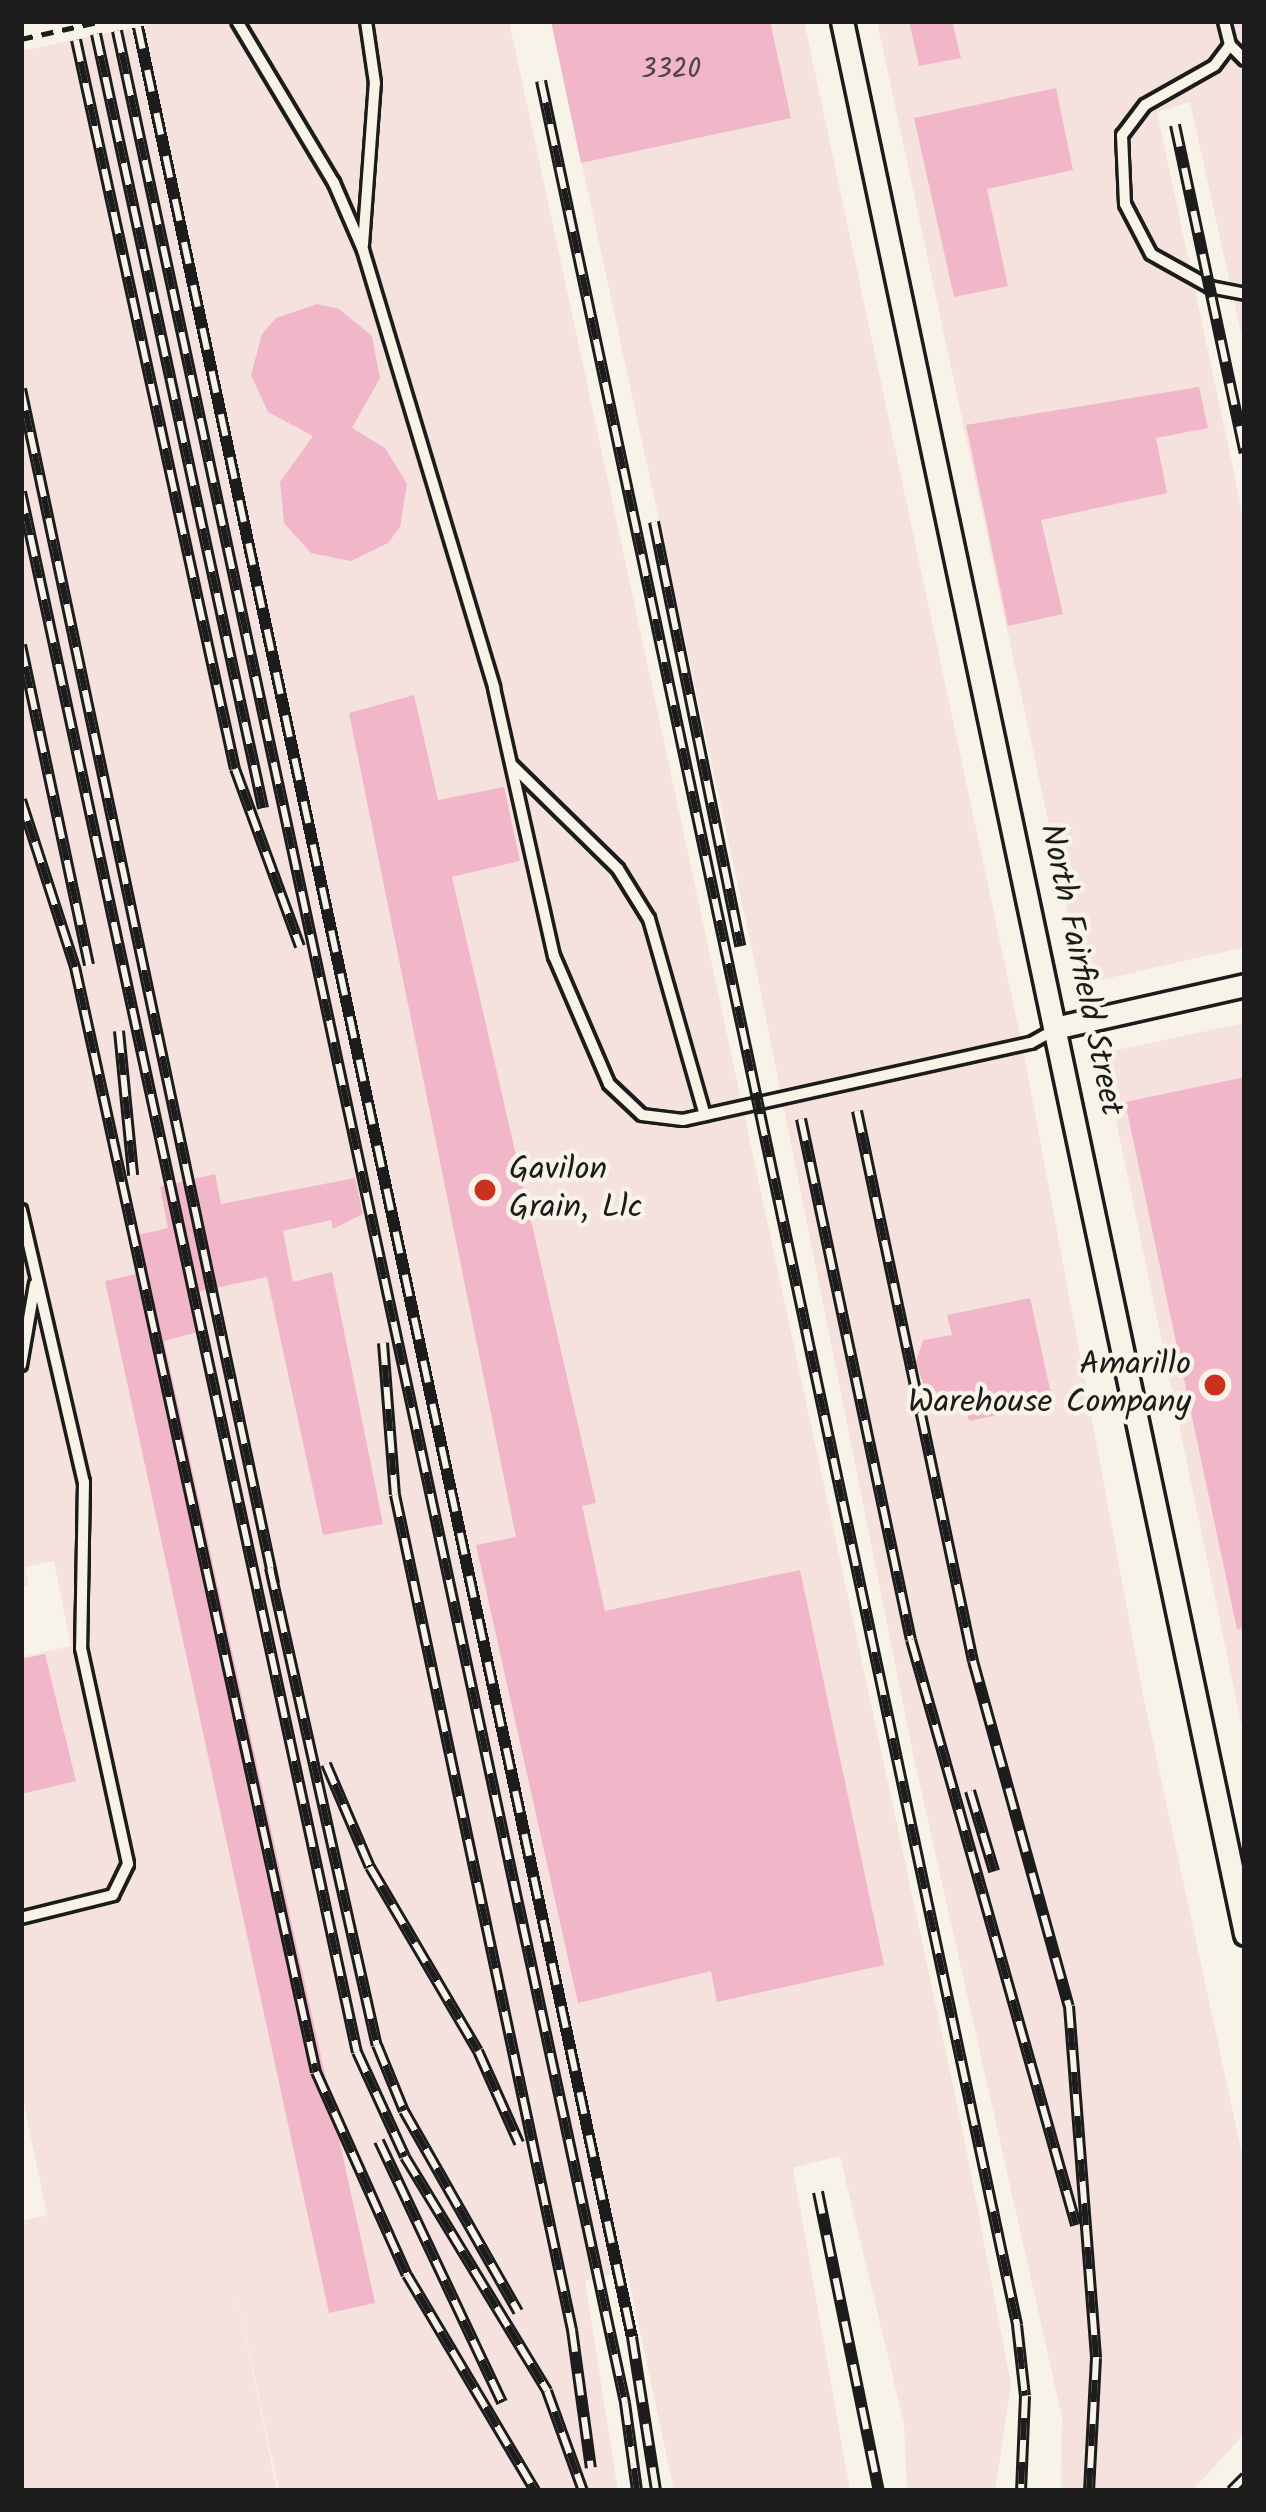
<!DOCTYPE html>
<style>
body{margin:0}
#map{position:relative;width:1266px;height:2512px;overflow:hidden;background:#f7f3e8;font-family:Kalam,sans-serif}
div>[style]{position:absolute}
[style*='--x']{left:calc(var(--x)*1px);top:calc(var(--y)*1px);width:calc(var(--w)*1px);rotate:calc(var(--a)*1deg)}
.built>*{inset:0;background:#f5e1de}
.building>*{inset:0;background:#f1b7c8}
.path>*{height:4.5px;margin-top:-2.25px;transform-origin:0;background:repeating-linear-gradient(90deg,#1c1c1c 0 12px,transparent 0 21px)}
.roads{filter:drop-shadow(3px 0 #1c1c1c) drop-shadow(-3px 0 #1c1c1c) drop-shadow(0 3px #1c1c1c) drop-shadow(0 -3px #1c1c1c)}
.service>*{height:10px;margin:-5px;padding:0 5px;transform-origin:5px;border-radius:5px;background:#f7f3e8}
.minor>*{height:21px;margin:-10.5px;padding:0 10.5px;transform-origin:10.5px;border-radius:10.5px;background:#f7f3e8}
.rail>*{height:12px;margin-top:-6px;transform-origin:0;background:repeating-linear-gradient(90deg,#f7f3e8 0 22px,#1c1c1c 0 44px);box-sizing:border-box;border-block:3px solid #1c1c1c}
.dots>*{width:33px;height:33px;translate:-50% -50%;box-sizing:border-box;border:6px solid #f7f3e8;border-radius:50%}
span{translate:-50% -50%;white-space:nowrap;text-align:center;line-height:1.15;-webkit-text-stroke:9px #f7f3e8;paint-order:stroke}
.number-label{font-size:27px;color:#514347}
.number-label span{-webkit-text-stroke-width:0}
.street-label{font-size:33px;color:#1c1c1c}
.poi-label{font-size:33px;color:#1c1c1c}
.left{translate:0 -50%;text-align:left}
.right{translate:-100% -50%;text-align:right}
.frame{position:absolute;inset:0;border:24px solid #1c1c1c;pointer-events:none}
</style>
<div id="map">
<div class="built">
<i style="clip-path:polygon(165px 21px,509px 21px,962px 2127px,1011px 2384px,995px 2491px,907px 2491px,904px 2423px,840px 2156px,793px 2168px,850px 2491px,674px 2491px,627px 2270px,585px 2281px,618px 2491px,279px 2491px,235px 2286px,277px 2491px,21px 2491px,21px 2221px,47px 2215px,21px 2089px,21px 1657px,71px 1646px,54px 1561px,25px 1567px,29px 1586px,21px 1587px,21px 51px)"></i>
<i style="clip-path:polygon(551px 21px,804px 21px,1025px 1059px,1144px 1700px,1245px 2168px,1245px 2433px,1192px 2491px,1061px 2491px,1062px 2417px,913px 1754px,756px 968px)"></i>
<i style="clip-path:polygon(877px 21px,1245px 21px,1245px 351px,1190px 102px,1157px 112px,1245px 525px,1245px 947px,1083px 984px)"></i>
<i style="clip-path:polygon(1245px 1023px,1245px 1742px,1102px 1053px)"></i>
</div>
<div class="building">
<i style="clip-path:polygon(551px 21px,770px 21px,791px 118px,581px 163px)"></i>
<i style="clip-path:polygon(909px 21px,952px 21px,961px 58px,919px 66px)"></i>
<i style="clip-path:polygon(1056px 88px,1073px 170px,987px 189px,1008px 286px,954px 297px,914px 118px)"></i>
<i style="clip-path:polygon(317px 304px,339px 309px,372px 336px,380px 378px,352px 428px,385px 448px,407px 484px,400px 527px,388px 543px,351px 561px,311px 553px,284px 523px,280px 482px,313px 436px,268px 412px,251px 375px,262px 334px,276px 318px)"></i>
<i style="clip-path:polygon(1199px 387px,1208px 428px,1156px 438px,1167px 493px,1041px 520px,1063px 614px,1008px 626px,966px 425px)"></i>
<i style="clip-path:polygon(414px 695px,438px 800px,504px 787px,520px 861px,452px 877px,596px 1503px,582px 1506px,605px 1611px,800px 1570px,884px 1965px,717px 2002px,711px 1971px,578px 2003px,476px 1545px,516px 1537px,349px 713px)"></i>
<i style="clip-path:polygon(1245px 1077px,1245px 1628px,1237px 1629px,1125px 1102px)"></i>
<i style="clip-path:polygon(215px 1174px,221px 1204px,355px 1178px,363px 1214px,333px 1229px,331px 1220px,283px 1231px,293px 1282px,332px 1272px,383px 1524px,323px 1535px,267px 1277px,196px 1292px,205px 1330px,164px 1341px,375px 2303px,329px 2313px,105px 1281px,145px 1272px,138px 1235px,168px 1228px,160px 1187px)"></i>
<i style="clip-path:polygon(1030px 1298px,1053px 1403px,969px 1421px,966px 1407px,932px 1410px,916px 1362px,923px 1340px,952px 1335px,947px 1315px)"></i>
<i style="clip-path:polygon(45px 1654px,76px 1781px,21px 1794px,21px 1659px)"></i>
</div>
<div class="path">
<i style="--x:21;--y:39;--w:83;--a:-12.5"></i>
</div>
<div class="roads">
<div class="service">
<i style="--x:237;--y:21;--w:189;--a:59.1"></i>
<i style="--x:334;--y:183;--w:73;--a:66.6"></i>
<i style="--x:363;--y:250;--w:457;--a:73.3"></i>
<i style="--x:494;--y:688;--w:275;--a:77.4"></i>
<i style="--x:554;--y:956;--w:139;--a:66.7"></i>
<i style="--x:609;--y:1084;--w:45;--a:43.2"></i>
<i style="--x:642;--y:1115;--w:41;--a:7"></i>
<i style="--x:683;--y:1120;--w:356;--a:-12.5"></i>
<i style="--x:1031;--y:1043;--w:29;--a:-29"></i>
<i style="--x:1224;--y:21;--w:25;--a:76"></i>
<i style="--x:1230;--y:45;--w:21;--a:45"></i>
<i style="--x:1230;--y:45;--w:26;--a:127"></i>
<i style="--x:1214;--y:66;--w:79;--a:150.5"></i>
<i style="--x:1145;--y:105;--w:38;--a:127"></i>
<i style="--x:1122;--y:135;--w:69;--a:87.5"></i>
<i style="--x:1125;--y:204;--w:56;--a:62.5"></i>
<i style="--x:1151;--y:254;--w:68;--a:29.2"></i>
<i style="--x:1210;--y:287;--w:36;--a:11"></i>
<i style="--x:363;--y:245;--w:162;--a:-85.8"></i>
<i style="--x:375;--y:83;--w:63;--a:-98.3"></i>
<i style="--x:513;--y:766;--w:147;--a:44.4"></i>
<i style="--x:618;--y:869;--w:59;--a:58.2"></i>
<i style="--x:649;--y:919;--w:204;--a:74.1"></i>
<i style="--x:21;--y:1210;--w:279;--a:77"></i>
<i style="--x:84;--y:1482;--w:166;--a:91"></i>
<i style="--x:81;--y:1648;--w:221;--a:77.7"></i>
<i style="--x:128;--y:1864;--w:34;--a:116"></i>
<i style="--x:113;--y:1895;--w:95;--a:166"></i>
<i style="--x:21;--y:1365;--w:82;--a:-80.2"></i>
</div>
<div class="minor">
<i style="--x:842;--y:21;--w:1955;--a:78.1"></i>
<i style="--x:1059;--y:1027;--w:191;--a:-12.7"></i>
</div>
</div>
<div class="rail">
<i style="--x:138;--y:27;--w:2362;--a:77.93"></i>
<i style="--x:632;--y:2337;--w:156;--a:81.1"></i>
<i style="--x:117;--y:31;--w:2426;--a:77.91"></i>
<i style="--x:625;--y:2403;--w:89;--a:82.2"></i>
<i style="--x:96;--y:34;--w:792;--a:77.82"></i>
<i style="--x:76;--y:40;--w:746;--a:77.7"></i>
<i style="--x:235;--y:769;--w:189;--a:69.9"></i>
<i style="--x:541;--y:81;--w:2294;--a:78.02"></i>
<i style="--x:1017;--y:2325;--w:71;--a:83.6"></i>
<i style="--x:1025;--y:2396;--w:95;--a:92.4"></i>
<i style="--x:1175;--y:125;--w:335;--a:78"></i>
<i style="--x:21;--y:389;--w:1221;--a:78.04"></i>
<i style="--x:21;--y:492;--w:1596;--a:77.85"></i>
<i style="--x:357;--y:2052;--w:115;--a:65.4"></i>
<i style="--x:405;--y:2157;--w:274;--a:58.7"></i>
<i style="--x:547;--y:2391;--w:106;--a:70.2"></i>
<i style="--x:654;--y:522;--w:433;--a:78.5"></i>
<i style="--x:21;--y:645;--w:327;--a:78"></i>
<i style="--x:21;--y:800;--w:176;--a:72.1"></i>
<i style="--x:75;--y:967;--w:1131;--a:77.7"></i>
<i style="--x:316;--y:2072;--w:222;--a:65.9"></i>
<i style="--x:407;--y:2275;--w:251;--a:59.3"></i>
<i style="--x:119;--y:1031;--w:145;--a:84.4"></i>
<i style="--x:857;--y:1111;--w:562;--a:78.09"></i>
<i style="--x:973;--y:1661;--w:358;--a:74.5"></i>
<i style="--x:1069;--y:2006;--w:353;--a:85.6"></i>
<i style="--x:1096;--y:2358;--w:133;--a:93"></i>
<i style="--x:801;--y:1119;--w:532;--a:78.08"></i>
<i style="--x:911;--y:1640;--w:608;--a:74.25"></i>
<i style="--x:383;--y:1343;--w:152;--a:85.5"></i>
<i style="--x:395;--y:1495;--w:854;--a:78.03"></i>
<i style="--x:572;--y:2330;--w:139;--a:82.2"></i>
<i style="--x:270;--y:1568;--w:489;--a:77.4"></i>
<i style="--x:377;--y:2045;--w:71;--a:67.8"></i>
<i style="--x:404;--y:2111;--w:231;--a:60.4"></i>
<i style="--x:326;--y:1764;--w:112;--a:66.9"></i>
<i style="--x:370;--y:1867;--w:213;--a:59.6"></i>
<i style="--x:478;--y:2051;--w:101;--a:66"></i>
<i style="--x:970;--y:1791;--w:84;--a:73.3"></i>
<i style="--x:379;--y:2141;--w:289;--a:64.8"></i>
<i style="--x:818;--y:2192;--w:305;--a:78.5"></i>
<i style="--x:1231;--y:2491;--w:20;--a:-45"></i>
</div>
<div class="dots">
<i style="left:485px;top:1190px;background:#c8321e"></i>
<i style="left:1215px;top:1385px;background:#c8321e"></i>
</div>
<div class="number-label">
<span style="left:671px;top:70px">3320</span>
</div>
<div class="street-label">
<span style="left:1080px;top:970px;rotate:78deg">North Fairfield Street</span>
</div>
<div class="poi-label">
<span class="left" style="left:509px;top:1190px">Gavilon<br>Grain, Llc</span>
<span class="right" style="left:1191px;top:1385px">Amarillo<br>Warehouse Company</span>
</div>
<div class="frame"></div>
</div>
